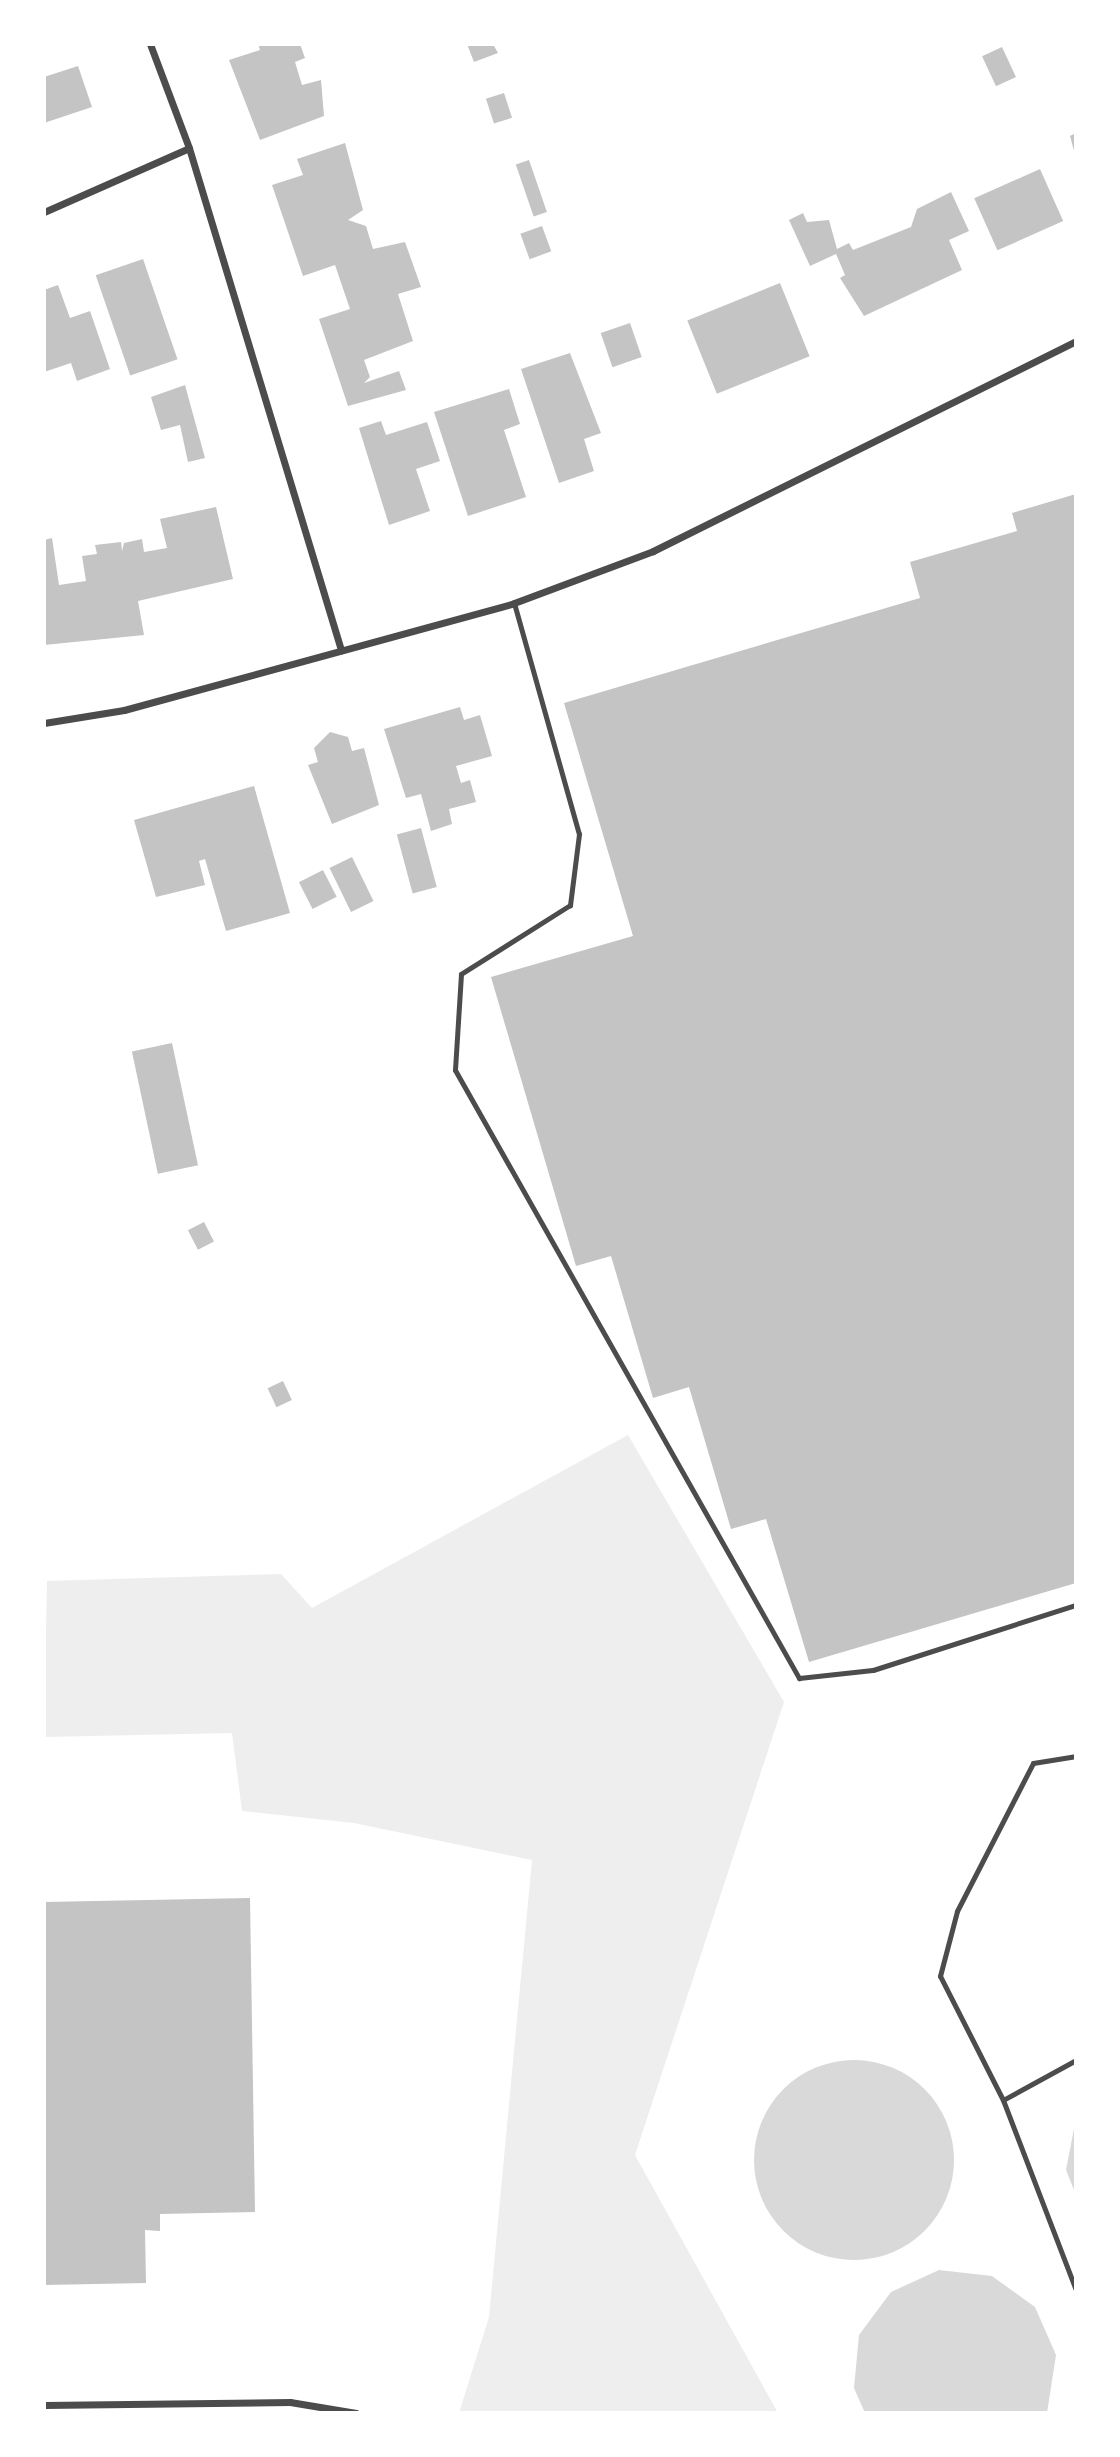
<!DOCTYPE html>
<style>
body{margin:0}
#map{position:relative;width:1120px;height:2457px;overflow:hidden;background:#fff;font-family:Inter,sans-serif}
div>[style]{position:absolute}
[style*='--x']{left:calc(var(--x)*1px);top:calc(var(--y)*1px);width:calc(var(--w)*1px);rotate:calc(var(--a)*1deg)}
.green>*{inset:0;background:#eee}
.water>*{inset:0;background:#d9d9d9}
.round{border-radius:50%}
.building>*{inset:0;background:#c4c4c4;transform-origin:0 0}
.service>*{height:5px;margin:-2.5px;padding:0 2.5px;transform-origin:2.5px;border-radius:2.5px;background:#4c4c4c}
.minor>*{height:7px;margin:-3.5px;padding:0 3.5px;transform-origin:3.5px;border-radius:3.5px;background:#4c4c4c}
span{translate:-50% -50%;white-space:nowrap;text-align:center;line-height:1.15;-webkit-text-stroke:6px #fff;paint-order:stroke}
.frame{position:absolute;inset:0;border:46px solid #fff;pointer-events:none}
</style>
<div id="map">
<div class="green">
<i style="clip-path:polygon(628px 1435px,784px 1702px,635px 2155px,778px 2413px,459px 2413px,489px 2317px,532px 1860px,354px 1823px,242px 1811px,232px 1733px,44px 1737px,47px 1581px,281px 1574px,312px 1608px)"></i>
</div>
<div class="water">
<i class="round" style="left:754px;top:2060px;width:200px;height:200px"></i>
<i style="clip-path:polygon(1076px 2118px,1076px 2195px,1066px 2170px)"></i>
<i style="clip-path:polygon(939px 2270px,992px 2276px,1035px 2307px,1056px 2355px,1047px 2413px,865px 2413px,854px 2388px,859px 2335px,891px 2292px)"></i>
</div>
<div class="building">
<i style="clip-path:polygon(258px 44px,300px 44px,305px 58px,295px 62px,302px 85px,321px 80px,324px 116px,260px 140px,229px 60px,260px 50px)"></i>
<i style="clip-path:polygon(467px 44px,493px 44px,498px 53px,474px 62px)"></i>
<i style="left:1002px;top:47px;width:33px;height:22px;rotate:65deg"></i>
<i style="clip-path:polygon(78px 66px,92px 107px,44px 123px,44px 77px)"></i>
<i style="left:504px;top:93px;width:26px;height:19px;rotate:72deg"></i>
<i style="clip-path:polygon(1076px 133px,1076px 158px,1070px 136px)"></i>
<i style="clip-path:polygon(345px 143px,363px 210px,348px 220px,366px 226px,373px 249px,405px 242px,421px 287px,398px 294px,413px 341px,364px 360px,370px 377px,364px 383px,399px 371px,406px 390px,348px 406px,319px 319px,350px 309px,335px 265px,303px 276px,272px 185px,303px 175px,297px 159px)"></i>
<i style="left:529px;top:160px;width:55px;height:14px;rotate:71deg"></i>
<i style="left:1040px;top:169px;width:57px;height:72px;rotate:66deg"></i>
<i style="clip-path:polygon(951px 192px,969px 231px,949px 240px,962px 270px,864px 316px,840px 278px,845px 275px,836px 254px,810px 266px,789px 220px,803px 213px,807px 222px,829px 220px,837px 249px,849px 243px,853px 250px,911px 227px,917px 209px)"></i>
<i style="left:542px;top:226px;width:27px;height:23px;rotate:70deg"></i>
<i style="left:143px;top:259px;width:106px;height:50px;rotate:71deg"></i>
<i style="left:780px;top:283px;width:79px;height:100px;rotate:68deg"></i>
<i style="clip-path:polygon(58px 285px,70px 318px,90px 311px,110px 369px,77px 381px,71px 363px,44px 372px,44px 290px)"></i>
<i style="left:630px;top:323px;width:36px;height:31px;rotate:71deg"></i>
<i style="clip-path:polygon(570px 353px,601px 433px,584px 439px,594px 471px,559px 483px,521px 369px)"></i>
<i style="clip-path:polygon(185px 385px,205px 458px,188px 462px,180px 425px,161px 430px,151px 397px)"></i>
<i style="clip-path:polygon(509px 389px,520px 424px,504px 430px,526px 497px,468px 516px,434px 412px)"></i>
<i style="clip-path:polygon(381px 421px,386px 435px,427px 422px,440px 461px,416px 469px,430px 511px,389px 525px,359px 428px)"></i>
<i style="clip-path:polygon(1076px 494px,1076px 1583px,809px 1662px,766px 1519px,731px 1529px,689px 1387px,653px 1398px,611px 1256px,576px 1266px,491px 977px,633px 936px,564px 703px,920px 598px,910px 562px,1017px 531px,1012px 513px)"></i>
<i style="clip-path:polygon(216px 507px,233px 579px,138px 601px,144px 635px,44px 645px,44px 540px,52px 538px,59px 585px,86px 581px,82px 556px,97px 554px,95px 545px,121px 542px,122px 551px,124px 543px,142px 539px,144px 552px,167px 548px,160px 519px)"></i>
<i style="clip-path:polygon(460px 707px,464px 720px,480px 715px,492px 756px,456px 766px,461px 783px,470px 780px,476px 802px,449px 809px,452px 824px,431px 831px,421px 794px,406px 798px,384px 729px)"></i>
<i style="clip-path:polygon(330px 732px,348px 737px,352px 751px,364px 748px,379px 805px,332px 824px,308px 765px,318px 762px,314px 748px)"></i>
<i style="clip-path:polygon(254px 786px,290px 913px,226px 931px,205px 859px,199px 861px,205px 885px,156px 897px,134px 820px)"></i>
<i style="left:421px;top:828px;width:61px;height:25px;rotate:75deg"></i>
<i style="left:352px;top:857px;width:49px;height:25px;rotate:64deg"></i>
<i style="left:323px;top:870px;width:30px;height:27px;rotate:63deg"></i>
<i style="left:172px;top:1043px;width:125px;height:41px;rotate:78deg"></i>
<i style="left:204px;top:1222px;width:22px;height:18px;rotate:63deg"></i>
<i style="left:283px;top:1381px;width:21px;height:17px;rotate:65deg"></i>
<i style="clip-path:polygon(250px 1898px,255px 2212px,160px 2214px,160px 2231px,145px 2230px,146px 2283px,44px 2285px,44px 1902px)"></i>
</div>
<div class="service">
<i style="--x:514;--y:603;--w:240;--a:74.3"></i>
<i style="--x:579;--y:834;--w:72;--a:97.2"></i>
<i style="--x:570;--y:905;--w:129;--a:147.7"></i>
<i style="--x:461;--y:974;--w:96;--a:93.6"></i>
<i style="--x:455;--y:1070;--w:699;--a:60.5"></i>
<i style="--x:799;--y:1678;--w:74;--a:-6.2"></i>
<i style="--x:873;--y:1670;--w:213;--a:-17.8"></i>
<i style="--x:1076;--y:2060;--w:83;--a:151.3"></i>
<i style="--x:1003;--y:2100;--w:204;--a:69"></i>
<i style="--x:1003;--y:2100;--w:139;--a:-116.9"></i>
<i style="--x:940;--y:1976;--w:67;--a:-75.3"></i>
<i style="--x:957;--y:1911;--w:166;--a:-62.8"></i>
<i style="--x:1033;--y:1763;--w:44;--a:-9.2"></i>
</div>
<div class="minor">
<i style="--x:150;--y:44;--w:111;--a:69.4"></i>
<i style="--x:189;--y:148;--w:525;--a:73.15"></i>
<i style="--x:44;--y:212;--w:158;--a:-23.8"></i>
<i style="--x:44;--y:723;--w:81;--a:-9.2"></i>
<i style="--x:124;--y:710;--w:404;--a:-15.3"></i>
<i style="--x:514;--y:603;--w:148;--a:-20.5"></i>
<i style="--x:653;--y:551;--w:472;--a:-26.4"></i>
<i style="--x:44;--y:2405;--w:246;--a:-0.7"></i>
<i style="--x:290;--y:2402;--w:67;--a:9.5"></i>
</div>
<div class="frame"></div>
</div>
